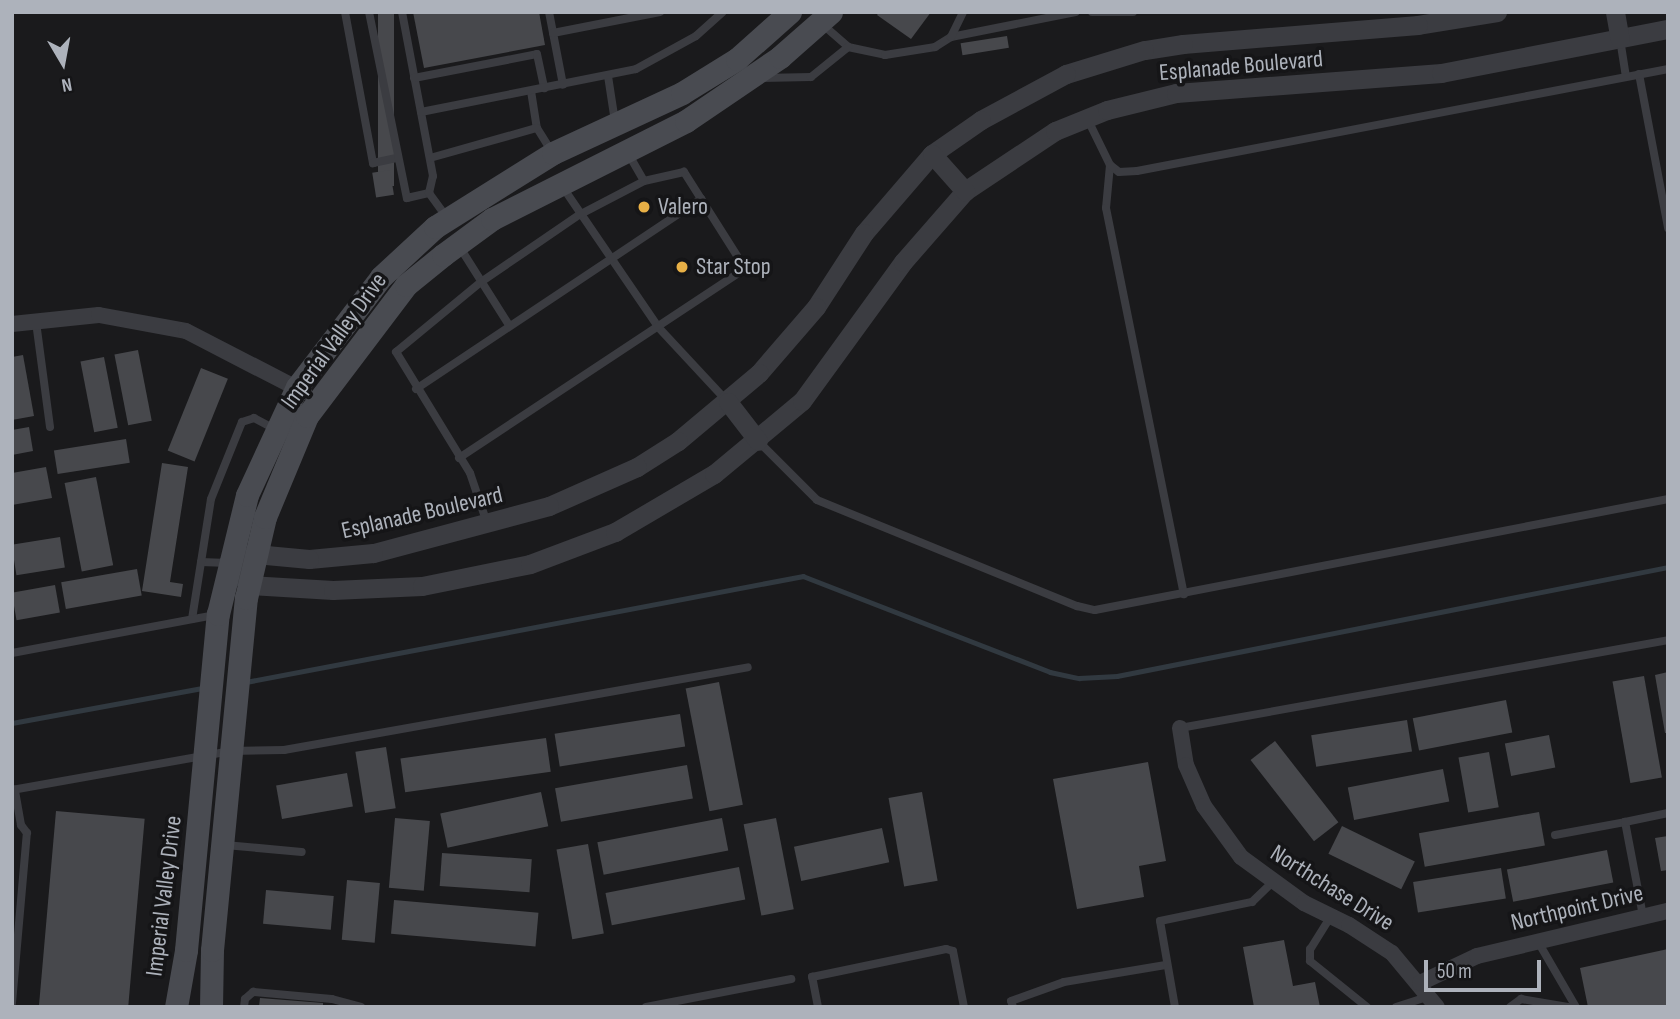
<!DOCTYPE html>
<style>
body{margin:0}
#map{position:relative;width:1680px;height:1019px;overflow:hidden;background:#1a1a1c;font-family:"Sofia Sans Condensed",sans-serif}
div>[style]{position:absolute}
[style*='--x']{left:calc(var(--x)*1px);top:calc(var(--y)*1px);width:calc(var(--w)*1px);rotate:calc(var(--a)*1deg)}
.stream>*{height:4.5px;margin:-2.25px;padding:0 2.25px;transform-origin:2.25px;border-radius:2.25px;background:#313940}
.building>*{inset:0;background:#47484c;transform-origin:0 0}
.service>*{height:8px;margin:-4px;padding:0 4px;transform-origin:4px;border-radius:4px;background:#3b3c41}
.minor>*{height:16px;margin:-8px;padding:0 8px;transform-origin:8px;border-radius:8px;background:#3b3c41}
.tertiary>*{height:19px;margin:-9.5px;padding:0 9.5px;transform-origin:9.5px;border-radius:9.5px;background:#3b3c41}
.secondary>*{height:23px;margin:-11.5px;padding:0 11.5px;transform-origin:11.5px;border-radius:11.5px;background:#494b51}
.dots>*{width:19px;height:19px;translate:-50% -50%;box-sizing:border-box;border:4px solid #151517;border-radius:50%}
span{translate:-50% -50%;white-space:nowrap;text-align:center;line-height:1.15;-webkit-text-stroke:7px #151517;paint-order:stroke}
.street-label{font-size:24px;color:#adb2bb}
.poi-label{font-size:24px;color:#adb2bb}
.left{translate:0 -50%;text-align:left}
.frame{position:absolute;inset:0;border:14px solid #adb2bb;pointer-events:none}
.north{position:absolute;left:28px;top:28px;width:70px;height:70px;-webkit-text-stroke:5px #151517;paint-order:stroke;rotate:170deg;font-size:19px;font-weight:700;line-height:28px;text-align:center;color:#adb2bb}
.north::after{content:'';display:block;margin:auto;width:24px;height:32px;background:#adb2bb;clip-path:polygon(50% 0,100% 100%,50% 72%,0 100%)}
.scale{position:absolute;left:1424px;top:960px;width:117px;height:32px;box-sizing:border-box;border:4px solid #adb2bb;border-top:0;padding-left:9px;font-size:21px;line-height:24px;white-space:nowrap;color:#adb2bb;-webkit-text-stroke:5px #151517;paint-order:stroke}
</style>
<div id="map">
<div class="stream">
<i style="--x:246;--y:682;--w:567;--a:-10.77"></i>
<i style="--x:803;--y:576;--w:265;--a:21.2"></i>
<i style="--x:1050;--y:672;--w:30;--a:12"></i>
<i style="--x:1079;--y:678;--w:38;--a:-3"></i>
<i style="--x:1117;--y:676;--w:562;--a:-11.19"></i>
<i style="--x:12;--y:723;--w:193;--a:-10.4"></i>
</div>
<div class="building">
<i style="left:378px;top:12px;width:16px;height:174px"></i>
<i style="clip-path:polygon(413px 12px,539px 12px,545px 45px,424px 68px)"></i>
<i style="clip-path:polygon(879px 12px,931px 12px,911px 39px,877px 15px)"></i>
<i style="left:1007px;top:36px;width:12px;height:47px;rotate:81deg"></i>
<i style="left:390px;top:170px;width:25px;height:18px;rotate:81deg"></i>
<i style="left:138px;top:350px;width:72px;height:24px;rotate:79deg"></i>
<i style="clip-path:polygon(23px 355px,34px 416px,12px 420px,12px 357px)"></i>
<i style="left:104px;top:357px;width:72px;height:24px;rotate:79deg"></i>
<i style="left:201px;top:368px;width:29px;height:89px;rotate:22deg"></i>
<i style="clip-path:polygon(29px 427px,33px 451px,12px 455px,12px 430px)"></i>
<i style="left:126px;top:439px;width:24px;height:73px;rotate:81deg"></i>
<i style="clip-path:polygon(162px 463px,188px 467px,170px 582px,183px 584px,181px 597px,142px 591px)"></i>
<i style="clip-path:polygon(46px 467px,52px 498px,12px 505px,12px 473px)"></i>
<i style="left:96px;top:477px;width:90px;height:32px;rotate:79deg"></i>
<i style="left:60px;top:537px;width:31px;height:49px;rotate:81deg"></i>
<i style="left:137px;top:569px;width:27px;height:77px;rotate:80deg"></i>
<i style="left:55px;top:585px;width:28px;height:44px;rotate:80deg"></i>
<i style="clip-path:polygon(1668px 672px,1668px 733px,1665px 733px,1655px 675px)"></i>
<i style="left:1644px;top:676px;width:103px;height:32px;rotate:80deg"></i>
<i style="left:719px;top:682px;width:125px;height:34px;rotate:79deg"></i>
<i style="left:1506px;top:700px;width:33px;height:95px;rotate:79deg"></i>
<i style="left:680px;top:714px;width:33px;height:127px;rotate:81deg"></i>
<i style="left:1407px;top:720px;width:32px;height:97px;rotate:81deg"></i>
<i style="left:1549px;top:735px;width:33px;height:45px;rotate:79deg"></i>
<i style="left:546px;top:738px;width:34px;height:147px;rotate:82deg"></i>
<i style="left:1275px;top:741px;width:103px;height:31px;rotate:52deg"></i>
<i style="left:386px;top:747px;width:62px;height:31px;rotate:81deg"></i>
<i style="left:1489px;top:752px;width:56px;height:31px;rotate:80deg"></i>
<i style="clip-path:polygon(1148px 762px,1166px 861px,1139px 866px,1144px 897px,1077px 909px,1053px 779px)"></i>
<i style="left:687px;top:765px;width:34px;height:134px;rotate:80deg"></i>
<i style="left:1443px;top:769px;width:33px;height:97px;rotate:79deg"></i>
<i style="left:347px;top:773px;width:34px;height:72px;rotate:80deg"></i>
<i style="left:541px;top:792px;width:35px;height:103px;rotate:78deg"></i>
<i style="left:922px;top:792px;width:90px;height:34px;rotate:80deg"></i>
<i style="left:56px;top:811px;width:89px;height:197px;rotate:5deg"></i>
<i style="left:1539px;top:812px;width:34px;height:122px;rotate:80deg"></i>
<i style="left:395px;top:818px;width:35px;height:70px;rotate:5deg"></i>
<i style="left:722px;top:818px;width:33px;height:127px;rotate:79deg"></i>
<i style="left:776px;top:818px;width:93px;height:33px;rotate:79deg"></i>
<i style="left:1342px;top:826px;width:81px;height:31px;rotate:26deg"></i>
<i style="left:882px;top:828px;width:35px;height:90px;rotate:78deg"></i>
<i style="clip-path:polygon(1668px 836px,1668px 870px,1661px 871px,1655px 838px)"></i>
<i style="left:588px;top:844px;width:91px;height:32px;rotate:80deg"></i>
<i style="left:1607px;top:850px;width:33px;height:102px;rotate:79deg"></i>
<i style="left:442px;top:853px;width:90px;height:33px;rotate:4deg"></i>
<i style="left:739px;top:867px;width:33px;height:136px;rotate:79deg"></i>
<i style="left:1501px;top:868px;width:31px;height:89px;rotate:81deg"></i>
<i style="left:347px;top:880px;width:33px;height:60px;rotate:5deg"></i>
<i style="left:266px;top:890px;width:68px;height:34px;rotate:5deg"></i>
<i style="left:394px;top:900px;width:145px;height:34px;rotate:5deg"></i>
<i style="clip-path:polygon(1284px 940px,1293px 986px,1315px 982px,1320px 1007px,1254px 1007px,1243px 947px)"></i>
<i style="clip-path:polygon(1668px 949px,1668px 1007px,1588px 1007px,1580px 968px)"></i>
<i style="clip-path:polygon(260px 998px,323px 1003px,323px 1007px,259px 1007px)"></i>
</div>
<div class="service">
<i style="--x:345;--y:12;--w:154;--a:79.5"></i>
<i style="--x:373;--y:163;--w:24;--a:-12"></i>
<i style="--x:369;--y:12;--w:190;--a:78.5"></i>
<i style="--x:407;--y:198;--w:23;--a:-13"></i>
<i style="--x:429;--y:193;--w:17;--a:-77"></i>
<i style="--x:433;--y:176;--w:167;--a:-100.7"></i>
<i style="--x:549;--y:12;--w:74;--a:79.1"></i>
<i style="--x:1092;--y:12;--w:41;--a:0"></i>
<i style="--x:822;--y:24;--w:35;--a:41"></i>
<i style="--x:848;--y:47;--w:38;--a:12"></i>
<i style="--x:885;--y:55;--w:51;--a:-9.1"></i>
<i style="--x:935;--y:47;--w:19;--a:-32"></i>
<i style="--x:951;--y:37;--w:127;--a:-11.3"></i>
<i style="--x:553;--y:33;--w:109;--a:-11.1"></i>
<i style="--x:951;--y:37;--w:28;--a:-64"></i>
<i style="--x:1620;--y:39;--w:38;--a:81"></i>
<i style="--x:1639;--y:74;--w:157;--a:79.3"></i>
<i style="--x:608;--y:76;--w:47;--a:81.3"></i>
<i style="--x:414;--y:78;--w:125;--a:-11"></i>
<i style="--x:537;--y:54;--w:35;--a:78"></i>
<i style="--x:761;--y:78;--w:50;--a:-1.1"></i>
<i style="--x:811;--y:77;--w:48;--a:-39"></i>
<i style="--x:531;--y:91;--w:37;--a:81"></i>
<i style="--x:537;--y:128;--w:26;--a:58"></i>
<i style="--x:421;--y:112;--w:219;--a:-11.3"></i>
<i style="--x:636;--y:69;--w:68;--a:-28.8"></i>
<i style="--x:696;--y:36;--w:36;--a:-42"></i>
<i style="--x:1087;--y:118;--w:52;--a:63.9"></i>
<i style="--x:1110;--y:165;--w:43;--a:95.3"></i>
<i style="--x:1106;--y:208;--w:394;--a:78.6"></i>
<i style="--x:430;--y:158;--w:111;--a:-15.7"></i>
<i style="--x:1110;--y:165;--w:11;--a:38"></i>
<i style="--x:1119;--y:172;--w:18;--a:-3"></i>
<i style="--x:1137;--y:171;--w:541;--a:-10.87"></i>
<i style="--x:562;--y:186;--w:172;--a:55.7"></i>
<i style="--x:659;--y:328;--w:98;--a:47.1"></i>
<i style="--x:429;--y:193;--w:29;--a:54"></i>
<i style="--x:459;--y:246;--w:93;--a:57.7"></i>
<i style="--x:36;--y:322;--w:106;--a:82.4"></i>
<i style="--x:416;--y:389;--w:343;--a:-33.7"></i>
<i style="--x:758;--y:441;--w:83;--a:45"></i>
<i style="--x:817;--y:500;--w:281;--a:22.2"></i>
<i style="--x:1077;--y:606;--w:18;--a:13"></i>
<i style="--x:1095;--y:610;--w:584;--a:-10.96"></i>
<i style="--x:459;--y:458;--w:339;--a:-33.5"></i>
<i style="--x:742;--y:271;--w:9;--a:-96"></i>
<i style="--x:741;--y:262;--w:107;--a:-122.3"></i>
<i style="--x:684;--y:172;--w:41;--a:167.3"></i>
<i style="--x:487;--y:523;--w:53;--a:-108.8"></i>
<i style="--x:470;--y:473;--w:142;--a:-121.4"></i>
<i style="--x:396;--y:352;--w:110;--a:-39.5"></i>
<i style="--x:481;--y:282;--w:119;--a:-34.4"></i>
<i style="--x:579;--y:215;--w:73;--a:-27.6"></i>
<i style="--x:644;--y:181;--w:34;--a:-120"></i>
<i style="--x:201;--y:562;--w:27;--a:2"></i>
<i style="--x:192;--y:619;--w:121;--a:-81"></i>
<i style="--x:211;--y:499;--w:83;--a:-68.1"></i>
<i style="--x:242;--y:422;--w:13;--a:-18"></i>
<i style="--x:254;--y:418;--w:24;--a:28"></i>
<i style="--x:12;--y:653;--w:207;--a:-10.6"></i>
<i style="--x:1180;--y:728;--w:496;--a:-10.2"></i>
<i style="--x:12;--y:790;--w:221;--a:-10.1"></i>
<i style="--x:230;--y:751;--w:54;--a:-1.1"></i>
<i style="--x:284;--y:750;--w:471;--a:-10.1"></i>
<i style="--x:1555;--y:835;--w:71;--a:-10.5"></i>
<i style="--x:225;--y:845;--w:77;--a:5.2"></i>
<i style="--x:1331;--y:916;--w:39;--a:122"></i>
<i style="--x:1310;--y:949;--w:12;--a:90"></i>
<i style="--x:1310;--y:961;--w:73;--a:38.9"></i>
<i style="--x:1643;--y:916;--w:96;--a:-100.8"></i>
<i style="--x:1625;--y:822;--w:44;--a:-11.8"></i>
<i style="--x:1537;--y:940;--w:78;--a:59.8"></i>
<i style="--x:12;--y:1003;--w:171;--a:-85"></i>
<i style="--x:27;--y:833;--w:10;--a:-127"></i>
<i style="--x:21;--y:825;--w:36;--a:-100"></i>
<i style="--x:244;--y:1007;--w:8;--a:-83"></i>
<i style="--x:245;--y:999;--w:11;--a:-41"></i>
<i style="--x:253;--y:992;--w:79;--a:5.1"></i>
<i style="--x:332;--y:999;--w:30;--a:15"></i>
<i style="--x:646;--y:1007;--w:148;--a:-10.9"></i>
<i style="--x:818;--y:1007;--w:31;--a:-101"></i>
<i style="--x:812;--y:977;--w:137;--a:-11.8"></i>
<i style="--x:946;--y:949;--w:7;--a:16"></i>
<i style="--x:953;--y:951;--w:57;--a:78.9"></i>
<i style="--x:1013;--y:1007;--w:6;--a:-108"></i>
<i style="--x:1011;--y:1001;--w:56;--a:-19.7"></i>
<i style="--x:1064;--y:982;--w:103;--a:-9.5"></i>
<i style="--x:1175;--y:1007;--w:87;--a:-99.9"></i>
<i style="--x:1160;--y:921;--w:94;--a:-11.7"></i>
<i style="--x:1252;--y:902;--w:29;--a:-44"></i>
<i style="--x:1396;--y:1007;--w:35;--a:-18"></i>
<i style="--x:1510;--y:1007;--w:14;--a:-36"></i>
<i style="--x:1521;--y:999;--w:49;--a:9.5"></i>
</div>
<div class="minor">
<i style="--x:12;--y:324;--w:87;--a:-5.9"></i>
<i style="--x:99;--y:315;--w:88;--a:10.4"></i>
<i style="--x:186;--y:331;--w:133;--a:27.3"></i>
<i style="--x:1180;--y:728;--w:37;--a:81"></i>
<i style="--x:1186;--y:765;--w:45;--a:66.3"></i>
<i style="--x:1204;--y:806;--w:63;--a:54"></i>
<i style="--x:1241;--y:857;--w:78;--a:36.1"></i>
<i style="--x:1304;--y:903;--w:50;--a:26.1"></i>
<i style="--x:1349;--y:925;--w:51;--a:33.1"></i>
<i style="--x:1392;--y:953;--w:70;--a:50.2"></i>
<i style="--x:1420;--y:983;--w:63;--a:-25.3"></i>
<i style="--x:1477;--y:956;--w:196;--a:-13.3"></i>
</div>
<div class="tertiary">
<i style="--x:1497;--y:12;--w:80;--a:170.7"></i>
<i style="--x:1418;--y:25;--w:236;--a:175.4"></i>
<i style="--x:1183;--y:44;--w:39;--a:171"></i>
<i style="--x:1144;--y:50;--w:82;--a:162.9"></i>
<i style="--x:1066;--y:74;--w:97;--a:151.6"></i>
<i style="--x:981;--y:120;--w:60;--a:145.2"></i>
<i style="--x:932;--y:154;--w:104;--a:130.7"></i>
<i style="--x:864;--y:233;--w:88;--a:123"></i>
<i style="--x:816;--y:307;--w:87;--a:130.8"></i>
<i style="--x:759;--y:373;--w:106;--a:140"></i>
<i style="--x:678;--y:441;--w:49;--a:147.6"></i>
<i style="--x:637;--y:467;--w:96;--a:156.1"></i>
<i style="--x:549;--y:506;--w:182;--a:165"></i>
<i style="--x:373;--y:553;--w:64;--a:174.6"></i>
<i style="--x:309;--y:559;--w:54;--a:-174.7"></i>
<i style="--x:255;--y:554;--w:28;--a:162"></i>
<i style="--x:228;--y:563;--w:31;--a:45"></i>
<i style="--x:250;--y:585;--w:83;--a:3.4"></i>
<i style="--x:333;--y:590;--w:89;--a:-2.6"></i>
<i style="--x:422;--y:586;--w:110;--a:-11.5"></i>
<i style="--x:530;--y:564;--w:91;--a:-20.6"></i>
<i style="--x:615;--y:532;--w:115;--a:-30.4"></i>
<i style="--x:714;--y:474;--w:114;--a:-39.7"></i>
<i style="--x:802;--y:401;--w:172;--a:-54"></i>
<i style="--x:903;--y:262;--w:94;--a:-48.9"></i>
<i style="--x:965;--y:191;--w:108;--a:-33.7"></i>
<i style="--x:1055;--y:131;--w:56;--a:-22"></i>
<i style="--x:1107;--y:110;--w:71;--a:-13.8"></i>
<i style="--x:1176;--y:93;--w:266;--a:-4.3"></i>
<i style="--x:1441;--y:73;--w:231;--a:-11"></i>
<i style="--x:1615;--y:12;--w:27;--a:80"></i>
<i style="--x:932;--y:154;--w:50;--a:48.3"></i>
<i style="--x:728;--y:402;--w:49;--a:52.4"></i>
</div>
<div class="secondary">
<i style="--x:176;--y:1007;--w:58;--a:-80"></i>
<i style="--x:186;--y:950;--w:338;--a:-84.6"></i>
<i style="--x:218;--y:614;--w:122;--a:-76.3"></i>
<i style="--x:247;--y:495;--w:119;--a:-65.2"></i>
<i style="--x:297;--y:387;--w:138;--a:-52.6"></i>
<i style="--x:381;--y:277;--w:74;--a:-42.8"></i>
<i style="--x:435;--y:227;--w:139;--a:-32.1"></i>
<i style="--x:553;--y:153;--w:142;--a:-24.9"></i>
<i style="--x:682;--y:93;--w:65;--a:-31.7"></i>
<i style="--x:737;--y:59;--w:71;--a:-41.6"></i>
<i style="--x:211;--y:1007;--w:57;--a:-89"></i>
<i style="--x:212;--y:950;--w:354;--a:-84.5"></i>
<i style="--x:246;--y:598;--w:83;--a:-76.8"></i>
<i style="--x:265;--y:517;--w:109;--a:-67.4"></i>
<i style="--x:307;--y:416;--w:164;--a:-52.9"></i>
<i style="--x:406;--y:285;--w:48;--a:-39"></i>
<i style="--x:443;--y:255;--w:61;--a:-36.3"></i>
<i style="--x:492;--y:219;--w:217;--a:-26.8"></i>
<i style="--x:686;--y:121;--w:114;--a:-34.2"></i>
<i style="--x:780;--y:57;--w:68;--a:-41.4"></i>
</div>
<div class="dots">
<i style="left:644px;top:207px;background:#e8b046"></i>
<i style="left:682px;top:267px;background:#e8b046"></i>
</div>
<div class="street-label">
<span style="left:1241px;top:66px;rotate:-5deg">Esplanade Boulevard</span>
<span style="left:334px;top:341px;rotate:-54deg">Imperial Valley Drive</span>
<span style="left:422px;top:513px;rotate:-13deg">Esplanade Boulevard</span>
<span style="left:1332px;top:888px;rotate:32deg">Northchase Drive</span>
<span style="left:164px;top:896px;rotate:-83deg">Imperial Valley Drive</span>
<span style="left:1577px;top:908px;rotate:-13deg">Northpoint Drive</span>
</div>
<div class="poi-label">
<span class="left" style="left:658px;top:207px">Valero</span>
<span class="left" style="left:696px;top:267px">Star Stop</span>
</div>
<div class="frame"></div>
<div class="north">N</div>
<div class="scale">50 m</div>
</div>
